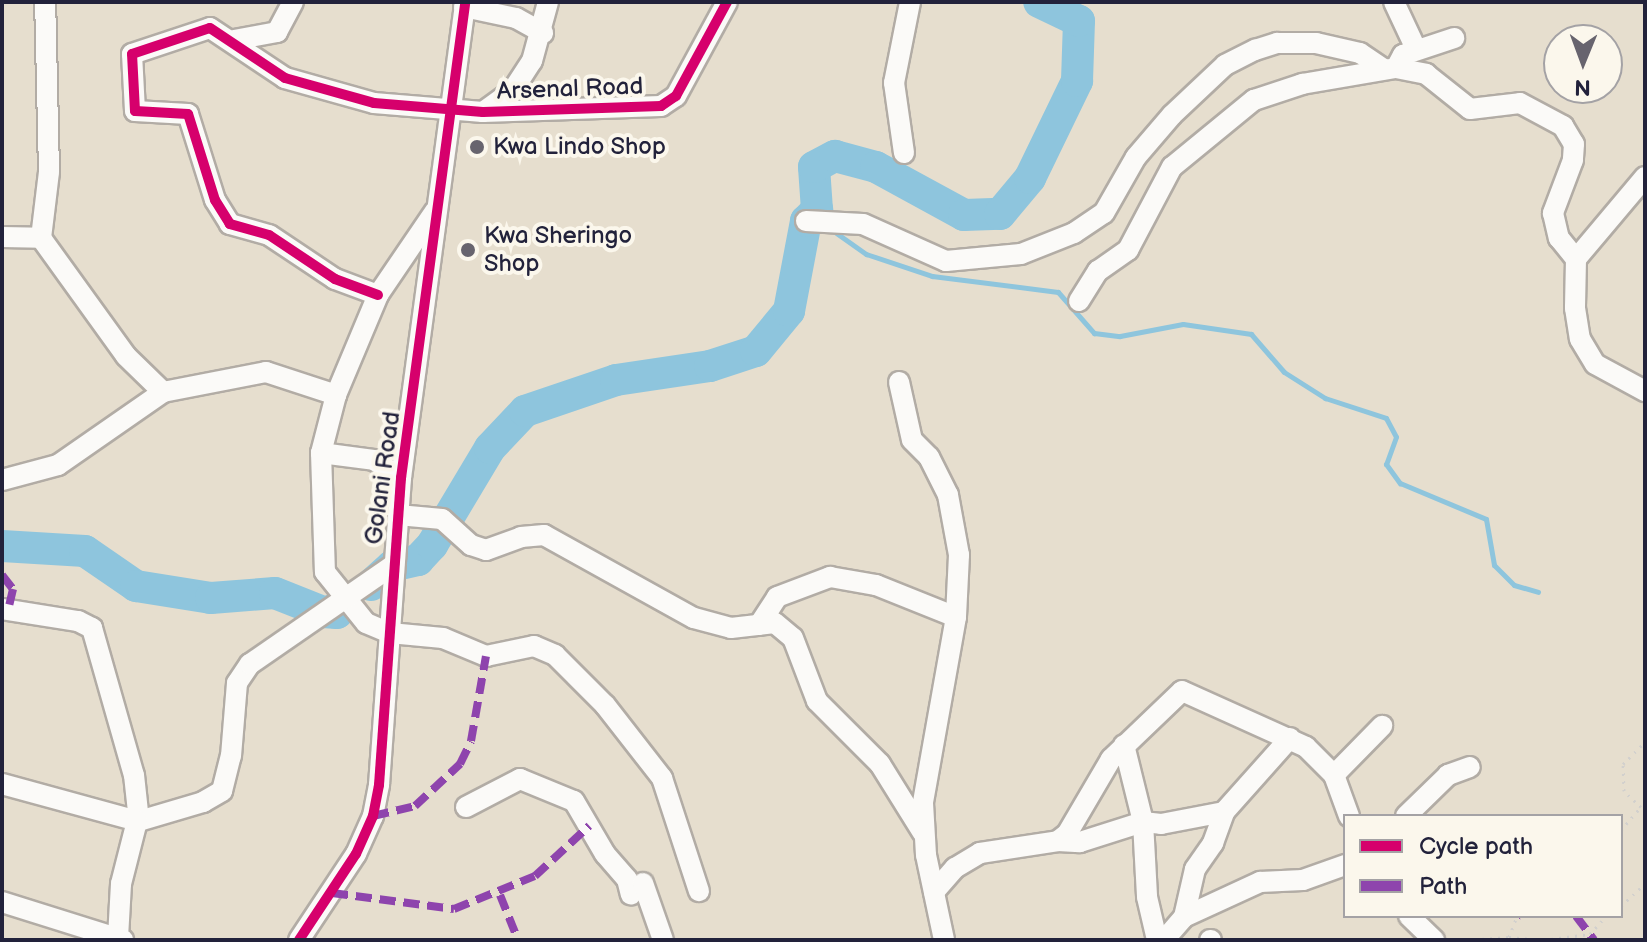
<!DOCTYPE html>
<style>
body{margin:0}
#map{position:relative;width:1647px;height:942px;overflow:hidden;background:#e6dece;font-family:"Balsamiq Sans",sans-serif}
div>[style]{position:absolute}
[style*='--x']{left:calc(var(--x)*1px);top:calc(var(--y)*1px);width:calc(var(--w)*1px);rotate:calc(var(--a)*1deg)}
.stream>*{height:5px;margin:-2.5px;padding:0 2.5px;transform-origin:2.5px;border-radius:2.5px;background:#8ec5dd}
.river>*{height:32px;margin:-16px;padding:0 16px;transform-origin:16px;border-radius:16px;background:#8ec5dd}
.path>*{height:3px;margin-top:-1.5px;transform-origin:0;background:repeating-linear-gradient(90deg,#d2d0cd 0 2px,transparent 0 8px)}
.roads{filter:drop-shadow(2px 0 #b2aca5) drop-shadow(-2px 0 #b2aca5) drop-shadow(0 2px #b2aca5) drop-shadow(0 -2px #b2aca5)}
.minor>*{height:20px;margin:-10px;padding:0 10px;transform-origin:10px;border-radius:10px;background:#fbfaf8}
.quiet>*{height:8px;margin-top:-4px;transform-origin:0;background:repeating-linear-gradient(90deg,#8e44ad 0 16px,transparent 0 24px)}
.cycleway>*{height:10px;margin:-5px;padding:0 5px;transform-origin:5px;border-radius:5px;background:#d6006c}
.dots>*{width:22px;height:22px;translate:-50% -50%;box-sizing:border-box;border:4px solid #fbf7ec;border-radius:50%}
span{translate:-50% -50%;white-space:nowrap;text-align:center;line-height:1.15;-webkit-text-stroke:8px #fbf7ec;paint-order:stroke}
.street-label{font-size:24px;color:#22223b}
.poi-label{font-size:24px;color:#22223b}
.left{translate:0 -50%;text-align:left}
.frame{position:absolute;inset:0;border:4px solid #22223b;pointer-events:none}
.legend{position:absolute;left:1343px;top:814px;width:280px;height:104px;box-sizing:border-box;background:#fbf7ec;border:2px solid #a4a2a5;margin:0;padding:10px 14px;list-style:none;font-size:24px;color:#22223b}
.legend li{display:flex;align-items:center;gap:16px;height:40px}
.legend b{width:40px;border:2px solid #a4a2a5}
.north{position:absolute;left:1543px;top:24px;width:80px;height:80px;box-sizing:border-box;background:#fbf7ec;border:2px solid #a4a2a5;border-radius:50%;rotate:181deg;font-size:22px;font-weight:700;line-height:32px;text-align:center;color:#22223b}
.north::after{content:'';display:block;margin:auto;width:28px;height:36px;background:#67646e;clip-path:polygon(50% 0,100% 100%,50% 72%,0 100%)}
</style>
<div id="map">
<div class="stream">
<i style="--x:832;--y:230;--w:42;--a:35.2"></i>
<i style="--x:866;--y:254;--w:70;--a:18.4"></i>
<i style="--x:932;--y:276;--w:127;--a:7.2"></i>
<i style="--x:1058;--y:292;--w:55;--a:48.7"></i>
<i style="--x:1094;--y:333;--w:26;--a:7"></i>
<i style="--x:1120;--y:336;--w:64;--a:-10.8"></i>
<i style="--x:1183;--y:324;--w:69;--a:8.4"></i>
<i style="--x:1251;--y:334;--w:50;--a:49"></i>
<i style="--x:1284;--y:372;--w:49;--a:32.4"></i>
<i style="--x:1325;--y:398;--w:64;--a:18.2"></i>
<i style="--x:1386;--y:418;--w:21;--a:62"></i>
<i style="--x:1396;--y:437;--w:29;--a:110"></i>
<i style="--x:1386;--y:464;--w:24;--a:54"></i>
<i style="--x:1400;--y:483;--w:93;--a:22.7"></i>
<i style="--x:1486;--y:519;--w:47;--a:80.1"></i>
<i style="--x:1494;--y:565;--w:28;--a:45"></i>
<i style="--x:1514;--y:585;--w:25;--a:16"></i>
</div>
<div class="river">
<i style="--x:2;--y:546;--w:83;--a:3.4"></i>
<i style="--x:85;--y:551;--w:62;--a:34.5"></i>
<i style="--x:136;--y:586;--w:76;--a:9.1"></i>
<i style="--x:211;--y:598;--w:64;--a:-4.5"></i>
<i style="--x:275;--y:593;--w:52;--a:21.6"></i>
<i style="--x:323;--y:612;--w:14;--a:4"></i>
<i style="--x:337;--y:613;--w:5;--a:-127"></i>
<i style="--x:371;--y:585;--w:28;--a:-42"></i>
<i style="--x:392;--y:566;--w:27;--a:-13"></i>
<i style="--x:418;--y:560;--w:21;--a:-47"></i>
<i style="--x:432;--y:545;--w:113;--a:-59.1"></i>
<i style="--x:490;--y:448;--w:51;--a:-46.6"></i>
<i style="--x:525;--y:411;--w:96;--a:-18.8"></i>
<i style="--x:616;--y:380;--w:95;--a:-8.5"></i>
<i style="--x:710;--y:366;--w:48;--a:-18.1"></i>
<i style="--x:756;--y:351;--w:52;--a:-50.5"></i>
<i style="--x:789;--y:311;--w:92;--a:-79.3"></i>
<i style="--x:806;--y:221;--w:16;--a:-45"></i>
<i style="--x:817;--y:210;--w:43;--a:-94"></i>
<i style="--x:814;--y:167;--w:24;--a:-28"></i>
<i style="--x:835;--y:156;--w:42;--a:15"></i>
<i style="--x:876;--y:167;--w:100;--a:28.6"></i>
<i style="--x:964;--y:215;--w:36;--a:-2"></i>
<i style="--x:1000;--y:214;--w:47;--a:-50.2"></i>
<i style="--x:1030;--y:178;--w:108;--a:-64.1"></i>
<i style="--x:1077;--y:81;--w:60;--a:-88.1"></i>
<i style="--x:1079;--y:21;--w:44;--a:-154.6"></i>
</div>
<div class="path">
<i style="--x:1621;--y:830;--w:30;--a:-49"></i>
<i style="--x:1641;--y:807;--w:23;--a:-137"></i>
<i style="--x:1624;--y:791;--w:27;--a:-92"></i>
<i style="--x:1623;--y:764;--w:31;--a:-45"></i>
<i style="--x:1621;--y:906;--w:33;--a:-43"></i>
<i style="--x:1509;--y:937;--w:34;--a:5"></i>
<i style="--x:1543;--y:940;--w:47;--a:-7.3"></i>
<i style="--x:1590;--y:934;--w:24;--a:-48"></i>
<i style="--x:1466;--y:940;--w:43;--a:-4"></i>
<i style="--x:1509;--y:937;--w:22;--a:-69"></i>
</div>
<div class="roads">
<div class="minor">
<i style="--x:1394;--y:2;--w:52;--a:64.9"></i>
<i style="--x:464;--y:7;--w:53;--a:11.9"></i>
<i style="--x:516;--y:18;--w:31;--a:29"></i>
<i style="--x:234;--y:40;--w:44;--a:-10.5"></i>
<i style="--x:277;--y:32;--w:34;--a:-62"></i>
<i style="--x:1396;--y:68;--w:15;--a:-62"></i>
<i style="--x:1403;--y:55;--w:54;--a:-18.4"></i>
<i style="--x:483;--y:112;--w:37;--a:-36"></i>
<i style="--x:513;--y:90;--w:35;--a:-57"></i>
<i style="--x:532;--y:61;--w:61;--a:-74.8"></i>
<i style="--x:904;--y:153;--w:71;--a:-98.1"></i>
<i style="--x:894;--y:83;--w:83;--a:-78.8"></i>
<i style="--x:1645;--y:177;--w:107;--a:130.1"></i>
<i style="--x:1576;--y:259;--w:49;--a:91.2"></i>
<i style="--x:1575;--y:308;--w:31;--a:81"></i>
<i style="--x:1580;--y:339;--w:29;--a:59"></i>
<i style="--x:1595;--y:364;--w:57;--a:28.4"></i>
<i style="--x:435;--y:211;--w:102;--a:124.2"></i>
<i style="--x:378;--y:295;--w:108;--a:112.8"></i>
<i style="--x:336;--y:395;--w:60;--a:104.5"></i>
<i style="--x:321;--y:453;--w:119;--a:88.1"></i>
<i style="--x:325;--y:572;--w:65;--a:51.2"></i>
<i style="--x:366;--y:623;--w:26;--a:23"></i>
<i style="--x:390;--y:633;--w:53;--a:5.4"></i>
<i style="--x:443;--y:638;--w:47;--a:22.7"></i>
<i style="--x:486;--y:656;--w:49;--a:-11.8"></i>
<i style="--x:534;--y:646;--w:23;--a:23"></i>
<i style="--x:555;--y:655;--w:71;--a:45"></i>
<i style="--x:605;--y:705;--w:93;--a:52"></i>
<i style="--x:662;--y:778;--w:119;--a:71.9"></i>
<i style="--x:806;--y:221;--w:57;--a:3"></i>
<i style="--x:863;--y:224;--w:91;--a:24"></i>
<i style="--x:946;--y:261;--w:75;--a:-5.3"></i>
<i style="--x:1021;--y:254;--w:57;--a:-21.6"></i>
<i style="--x:1074;--y:233;--w:36;--a:-34"></i>
<i style="--x:1104;--y:213;--w:64;--a:-60.3"></i>
<i style="--x:1136;--y:157;--w:55;--a:-49.4"></i>
<i style="--x:1172;--y:115;--w:73;--a:-43.3"></i>
<i style="--x:1225;--y:65;--w:34;--a:-27"></i>
<i style="--x:1255;--y:50;--w:23;--a:-18"></i>
<i style="--x:1277;--y:43;--w:39;--a:0"></i>
<i style="--x:1316;--y:43;--w:45;--a:12.8"></i>
<i style="--x:1360;--y:53;--w:29;--a:34"></i>
<i style="--x:2;--y:237;--w:39;--a:1"></i>
<i style="--x:41;--y:238;--w:145;--a:54.2"></i>
<i style="--x:126;--y:356;--w:52;--a:44.2"></i>
<i style="--x:163;--y:392;--w:105;--a:-11"></i>
<i style="--x:266;--y:372;--w:74;--a:18.2"></i>
<i style="--x:41;--y:238;--w:66;--a:-83.1"></i>
<i style="--x:49;--y:172;--w:170;--a:-91.3"></i>
<i style="--x:378;--y:295;--w:46;--a:-159.6"></i>
<i style="--x:335;--y:279;--w:79;--a:-146.3"></i>
<i style="--x:269;--y:235;--w:41;--a:-164.2"></i>
<i style="--x:230;--y:224;--w:28;--a:-122"></i>
<i style="--x:215;--y:200;--w:90;--a:-107.4"></i>
<i style="--x:188;--y:114;--w:53;--a:-176.8"></i>
<i style="--x:135;--y:111;--w:57;--a:-93"></i>
<i style="--x:132;--y:54;--w:82;--a:-18.4"></i>
<i style="--x:210;--y:28;--w:90;--a:33.7"></i>
<i style="--x:285;--y:78;--w:92;--a:15.7"></i>
<i style="--x:374;--y:103;--w:109;--a:4.7"></i>
<i style="--x:483;--y:112;--w:178;--a:-1.9"></i>
<i style="--x:661;--y:106;--w:18;--a:-34"></i>
<i style="--x:676;--y:96;--w:107;--a:-61.5"></i>
<i style="--x:1079;--y:301;--w:36;--a:-58"></i>
<i style="--x:1098;--y:271;--w:37;--a:-35"></i>
<i style="--x:1128;--y:250;--w:94;--a:-62.1"></i>
<i style="--x:1172;--y:167;--w:106;--a:-39.3"></i>
<i style="--x:1254;--y:100;--w:51;--a:-18.4"></i>
<i style="--x:1302;--y:84;--w:95;--a:-9.7"></i>
<i style="--x:1396;--y:68;--w:31;--a:11"></i>
<i style="--x:1426;--y:74;--w:56;--a:38.5"></i>
<i style="--x:1470;--y:109;--w:50;--a:-6.8"></i>
<i style="--x:1520;--y:103;--w:49;--a:28.1"></i>
<i style="--x:1563;--y:126;--w:21;--a:59"></i>
<i style="--x:1574;--y:144;--w:16;--a:94"></i>
<i style="--x:1573;--y:160;--w:57;--a:110.7"></i>
<i style="--x:1553;--y:213;--w:26;--a:77"></i>
<i style="--x:1559;--y:238;--w:27;--a:51"></i>
<i style="--x:899;--y:382;--w:59;--a:77.4"></i>
<i style="--x:912;--y:440;--w:24;--a:45"></i>
<i style="--x:929;--y:457;--w:42;--a:63.4"></i>
<i style="--x:948;--y:495;--w:61;--a:79.6"></i>
<i style="--x:959;--y:555;--w:62;--a:92.8"></i>
<i style="--x:956;--y:617;--w:189;--a:100.1"></i>
<i style="--x:923;--y:803;--w:52;--a:86.7"></i>
<i style="--x:926;--y:855;--w:87;--a:78"></i>
<i style="--x:321;--y:453;--w:53;--a:7.5"></i>
<i style="--x:374;--y:460;--w:32;--a:34"></i>
<i style="--x:2;--y:480;--w:58;--a:-15"></i>
<i style="--x:58;--y:465;--w:128;--a:-34.8"></i>
<i style="--x:398;--y:515;--w:44;--a:5.2"></i>
<i style="--x:442;--y:519;--w:39;--a:42"></i>
<i style="--x:471;--y:545;--w:16;--a:18"></i>
<i style="--x:486;--y:550;--w:37;--a:-20"></i>
<i style="--x:521;--y:537;--w:23;--a:-5"></i>
<i style="--x:544;--y:535;--w:171;--a:29"></i>
<i style="--x:694;--y:618;--w:38;--a:15"></i>
<i style="--x:731;--y:628;--w:44;--a:-6.5"></i>
<i style="--x:775;--y:623;--w:23;--a:40"></i>
<i style="--x:793;--y:638;--w:67;--a:69.1"></i>
<i style="--x:817;--y:701;--w:89;--a:45"></i>
<i style="--x:880;--y:764;--w:81;--a:58.1"></i>
<i style="--x:2;--y:609;--w:77;--a:9"></i>
<i style="--x:78;--y:621;--w:16;--a:27"></i>
<i style="--x:92;--y:628;--w:153;--a:74.1"></i>
<i style="--x:134;--y:775;--w:46;--a:83.8"></i>
<i style="--x:139;--y:821;--w:67;--a:-16.5"></i>
<i style="--x:203;--y:802;--w:22;--a:-30"></i>
<i style="--x:222;--y:791;--w:36;--a:-76"></i>
<i style="--x:231;--y:756;--w:73;--a:-85.3"></i>
<i style="--x:237;--y:683;--w:23;--a:-56"></i>
<i style="--x:250;--y:664;--w:173;--a:-34.6"></i>
<i style="--x:759;--y:625;--w:33;--a:-57"></i>
<i style="--x:777;--y:597;--w:57;--a:-20.7"></i>
<i style="--x:830;--y:577;--w:47;--a:9.9"></i>
<i style="--x:876;--y:585;--w:86;--a:21.8"></i>
<i style="--x:1124;--y:745;--w:79;--a:76.1"></i>
<i style="--x:1143;--y:822;--w:75;--a:86.9"></i>
<i style="--x:1147;--y:897;--w:44;--a:76.9"></i>
<i style="--x:1334;--y:775;--w:69;--a:-45.6"></i>
<i style="--x:2;--y:784;--w:140;--a:15.3"></i>
<i style="--x:137;--y:821;--w:65;--a:104.3"></i>
<i style="--x:121;--y:884;--w:54;--a:93.2"></i>
<i style="--x:466;--y:807;--w:61;--a:-27.4"></i>
<i style="--x:520;--y:779;--w:58;--a:22.2"></i>
<i style="--x:574;--y:801;--w:61;--a:59.7"></i>
<i style="--x:605;--y:854;--w:33;--a:49"></i>
<i style="--x:627;--y:879;--w:16;--a:76"></i>
<i style="--x:1406;--y:816;--w:59;--a:-44.3"></i>
<i style="--x:1448;--y:775;--w:23;--a:-20"></i>
<i style="--x:1058;--y:841;--w:22;--a:3"></i>
<i style="--x:1080;--y:842;--w:66;--a:-17.6"></i>
<i style="--x:1143;--y:822;--w:18;--a:6"></i>
<i style="--x:1161;--y:824;--w:64;--a:-10.8"></i>
<i style="--x:643;--y:883;--w:60;--a:70.7"></i>
<i style="--x:934;--y:892;--w:32;--a:-49"></i>
<i style="--x:955;--y:868;--w:29;--a:-31"></i>
<i style="--x:980;--y:853;--w:79;--a:-8.7"></i>
<i style="--x:1058;--y:841;--w:11;--a:-38"></i>
<i style="--x:1067;--y:834;--w:87;--a:-59.6"></i>
<i style="--x:1111;--y:759;--w:98;--a:-43.8"></i>
<i style="--x:1182;--y:691;--w:136;--a:24.3"></i>
<i style="--x:1306;--y:747;--w:40;--a:45"></i>
<i style="--x:1334;--y:775;--w:44;--a:69.9"></i>
<i style="--x:2;--y:902;--w:127;--a:17.4"></i>
<i style="--x:1409;--y:916;--w:35;--a:44"></i>
<i style="--x:1184;--y:917;--w:84;--a:-24.7"></i>
<i style="--x:1260;--y:882;--w:43;--a:-2.7"></i>
<i style="--x:1303;--y:880;--w:45;--a:-19.7"></i>
<i style="--x:299;--y:940;--w:103;--a:-56.5"></i>
<i style="--x:356;--y:854;--w:42;--a:-65.9"></i>
<i style="--x:373;--y:816;--w:32;--a:-79"></i>
<i style="--x:379;--y:785;--w:308;--a:-85.9"></i>
<i style="--x:401;--y:478;--w:480;--a:-82.3"></i>
<i style="--x:1164;--y:940;--w:30;--a:-49"></i>
<i style="--x:1184;--y:917;--w:49;--a:-77.1"></i>
<i style="--x:1195;--y:869;--w:32;--a:-55"></i>
<i style="--x:1213;--y:843;--w:33;--a:-70"></i>
<i style="--x:1224;--y:812;--w:99;--a:-48.3"></i>
<i style="--x:1210;--y:940;--w:1;--a:0"></i>
</div>
</div>
<div class="quiet">
<i style="--x:2;--y:575;--w:18;--a:52"></i>
<i style="--x:13;--y:589;--w:22;--a:103"></i>
<i style="--x:373;--y:816;--w:43;--a:-13.4"></i>
<i style="--x:415;--y:806;--w:62;--a:-43"></i>
<i style="--x:460;--y:764;--w:25;--a:-64"></i>
<i style="--x:471;--y:741;--w:86;--a:-80"></i>
<i style="--x:332;--y:893;--w:123;--a:7.5"></i>
<i style="--x:454;--y:909;--w:87;--a:-22.2"></i>
<i style="--x:535;--y:876;--w:74;--a:-42.8"></i>
<i style="--x:500;--y:895;--w:48;--a:68.2"></i>
<i style="--x:1576;--y:916;--w:30;--a:53"></i>
<i style="--x:1517;--y:917;--w:1;--a:-45"></i>
</div>
<div class="cycleway">
<i style="--x:378;--y:295;--w:46;--a:-159.6"></i>
<i style="--x:335;--y:279;--w:79;--a:-146.3"></i>
<i style="--x:269;--y:235;--w:41;--a:-164.2"></i>
<i style="--x:230;--y:224;--w:28;--a:-122"></i>
<i style="--x:215;--y:200;--w:90;--a:-107.4"></i>
<i style="--x:188;--y:114;--w:53;--a:-176.8"></i>
<i style="--x:135;--y:111;--w:57;--a:-93"></i>
<i style="--x:132;--y:54;--w:82;--a:-18.4"></i>
<i style="--x:210;--y:28;--w:90;--a:33.7"></i>
<i style="--x:285;--y:78;--w:92;--a:15.7"></i>
<i style="--x:374;--y:103;--w:109;--a:4.7"></i>
<i style="--x:483;--y:112;--w:178;--a:-1.9"></i>
<i style="--x:661;--y:106;--w:18;--a:-34"></i>
<i style="--x:676;--y:96;--w:107;--a:-61.5"></i>
<i style="--x:299;--y:940;--w:103;--a:-56.5"></i>
<i style="--x:356;--y:854;--w:42;--a:-65.9"></i>
<i style="--x:373;--y:816;--w:32;--a:-79"></i>
<i style="--x:379;--y:785;--w:308;--a:-85.9"></i>
<i style="--x:401;--y:478;--w:480;--a:-82.3"></i>
</div>
<div class="dots">
<i style="left:477px;top:147px;background:#67646e"></i>
<i style="left:468px;top:250px;background:#67646e"></i>
</div>
<div class="street-label">
<span style="left:570px;top:89px;rotate:-2deg">Arsenal Road</span>
<span style="left:383px;top:478px;rotate:-82deg">Golani Road</span>
</div>
<div class="poi-label">
<span class="left" style="left:493px;top:147px">Kwa Lindo Shop</span>
<span class="left" style="left:484px;top:250px">Kwa Sheringo<br>Shop</span>
</div>
<div class="frame"></div>
<ul class="legend">
<li><b style="height:10px;background:#d6006c"></b>Cycle path</li>
<li><b style="height:10px;background:#8e44ad"></b>Path</li>
</ul>
<div class="north">N</div>
</div>
